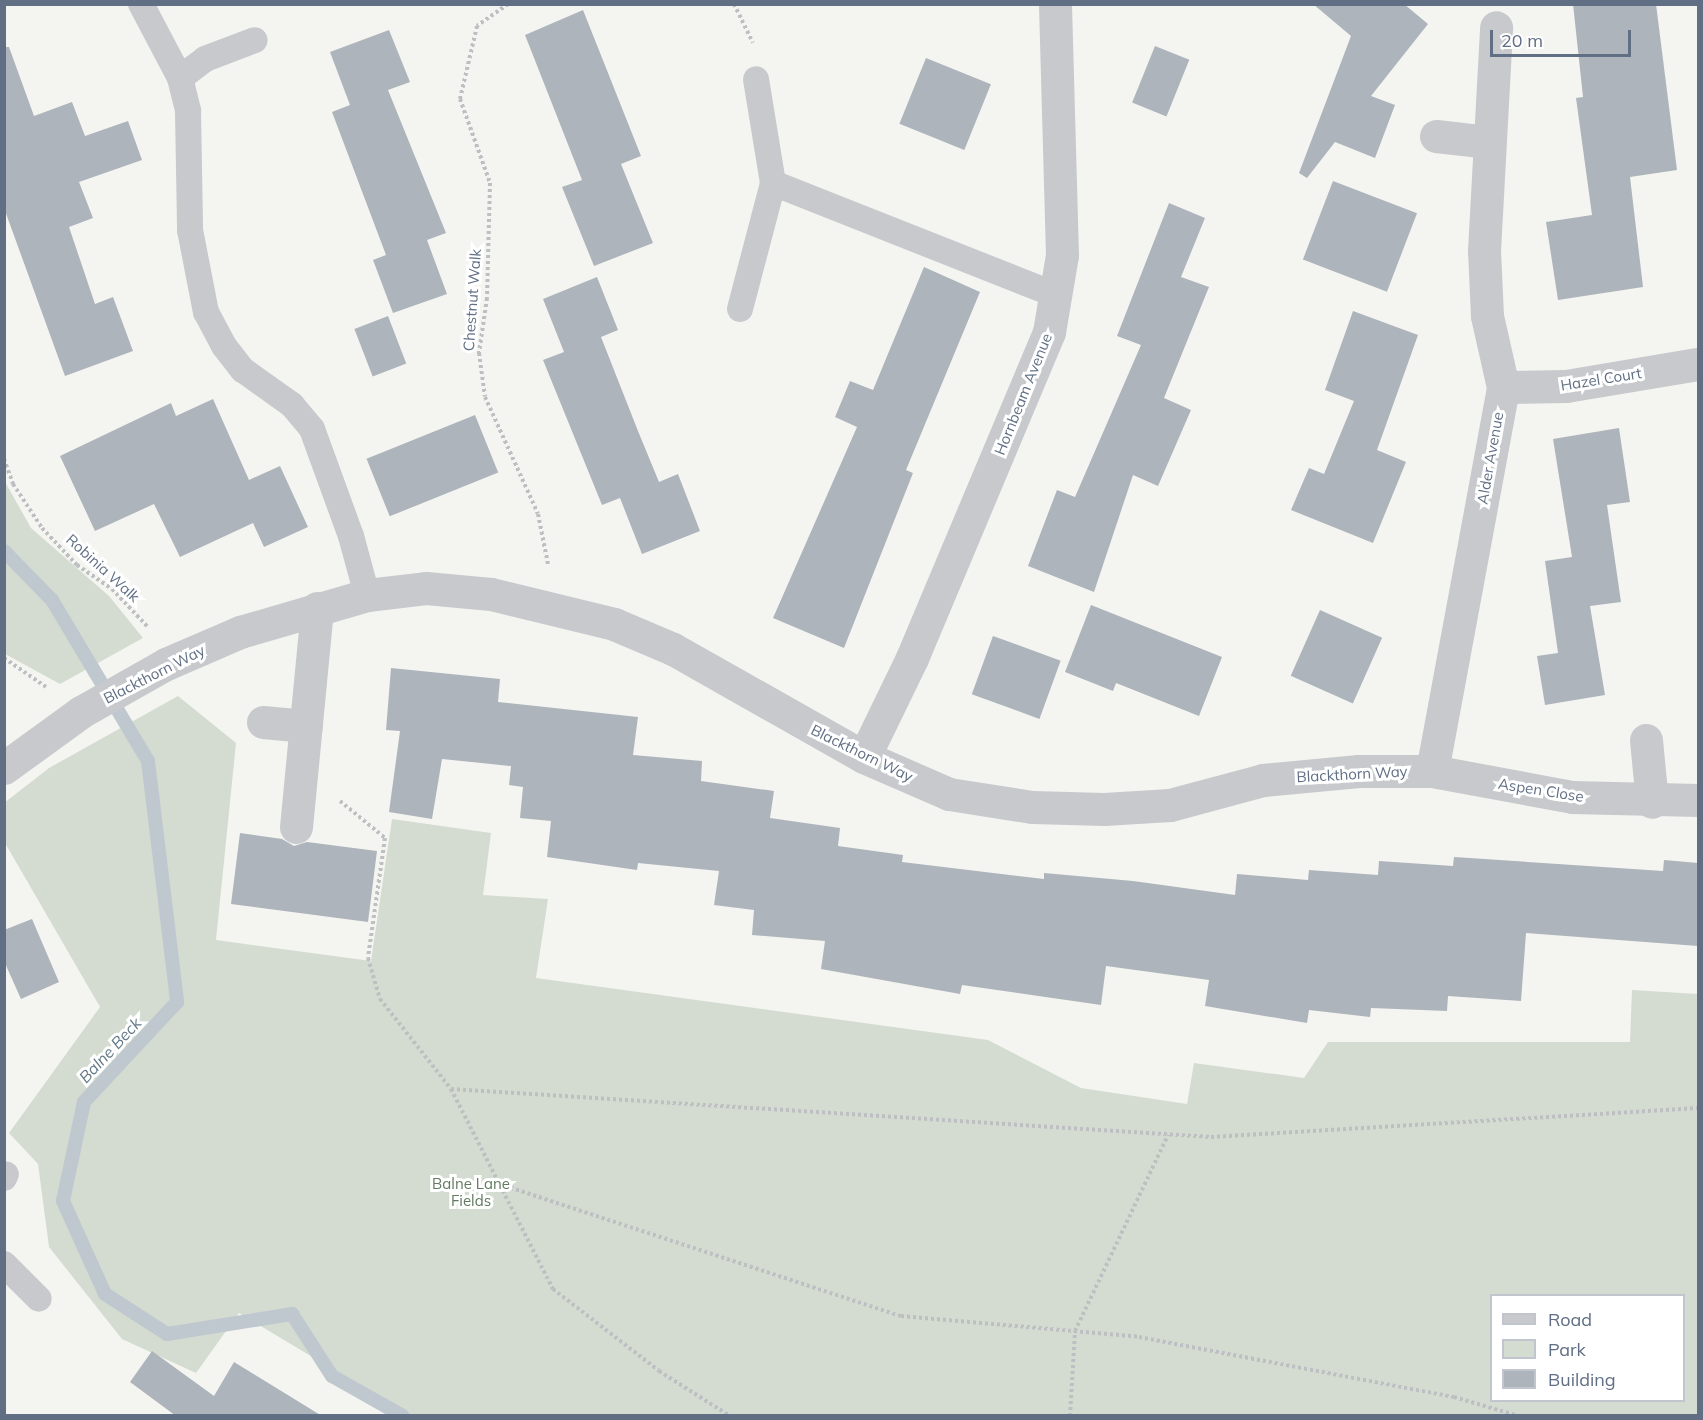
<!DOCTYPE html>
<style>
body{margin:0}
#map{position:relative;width:1703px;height:1420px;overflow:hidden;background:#f4f5f0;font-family:Mulish,sans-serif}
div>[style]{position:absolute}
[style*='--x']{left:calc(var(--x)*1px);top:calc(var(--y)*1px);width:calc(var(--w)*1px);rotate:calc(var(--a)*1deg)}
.green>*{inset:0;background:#d4dcd1}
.stream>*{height:14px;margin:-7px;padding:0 7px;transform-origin:7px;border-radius:7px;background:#bfc8cf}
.building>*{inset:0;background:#aeb4bb;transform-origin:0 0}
.path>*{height:4px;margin-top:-2px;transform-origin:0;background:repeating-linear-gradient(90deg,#bdbfc2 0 3px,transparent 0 6px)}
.service>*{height:26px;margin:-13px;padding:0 13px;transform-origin:13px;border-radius:13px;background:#c7c9cd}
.minor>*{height:33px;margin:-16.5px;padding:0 16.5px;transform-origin:16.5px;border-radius:16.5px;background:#c7c9cd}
span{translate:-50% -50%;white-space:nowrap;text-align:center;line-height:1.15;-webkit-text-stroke:6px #fff;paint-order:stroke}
.street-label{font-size:15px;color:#616f84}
.park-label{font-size:15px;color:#627a61}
.water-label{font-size:16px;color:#627888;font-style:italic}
.frame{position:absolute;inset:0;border:6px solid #616f84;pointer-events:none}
.legend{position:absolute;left:1490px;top:1294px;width:195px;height:108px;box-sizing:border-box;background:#fff;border:2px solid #c0c5ce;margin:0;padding:8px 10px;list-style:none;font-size:18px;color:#616f84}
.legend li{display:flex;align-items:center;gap:12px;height:30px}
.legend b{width:30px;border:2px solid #c0c5ce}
.scale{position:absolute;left:1490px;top:30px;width:141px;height:27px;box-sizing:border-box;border:3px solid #616f84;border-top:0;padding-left:8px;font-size:18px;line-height:21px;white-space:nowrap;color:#616f84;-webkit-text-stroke:4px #fff;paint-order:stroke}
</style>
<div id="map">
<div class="green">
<i style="clip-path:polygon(4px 480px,31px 528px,109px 596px,143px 638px,60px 684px,5px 654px)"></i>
<i style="clip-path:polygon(evenodd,178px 696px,236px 743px,216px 940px,371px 961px,392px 819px,491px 833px,483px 895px,548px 899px,536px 978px,988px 1040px,1081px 1088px,1187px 1104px,1194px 1063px,1304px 1078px,1328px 1042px,1630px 1042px,1632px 990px,1698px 994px,1698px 1415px,409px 1415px,239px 1313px,196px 1373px,122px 1339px,49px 1247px,38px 1164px,9px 1133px,100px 1007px,5px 843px,4px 803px,49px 768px,178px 696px,1492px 1296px,1684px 1296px,1684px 1400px,1492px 1400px,1492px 1296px)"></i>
</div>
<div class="stream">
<i style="--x:4;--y:551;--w:69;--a:45.6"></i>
<i style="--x:52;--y:600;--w:187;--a:59.2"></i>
<i style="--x:148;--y:761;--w:243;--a:83.1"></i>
<i style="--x:177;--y:1002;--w:137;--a:132.9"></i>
<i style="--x:84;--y:1102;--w:101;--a:102"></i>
<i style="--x:63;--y:1201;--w:102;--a:65.7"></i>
<i style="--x:105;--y:1294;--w:74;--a:32.8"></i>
<i style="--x:167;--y:1334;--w:127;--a:-9.1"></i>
<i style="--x:292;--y:1314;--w:74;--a:57.2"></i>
<i style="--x:332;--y:1376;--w:81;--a:29.4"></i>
</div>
<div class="building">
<i style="clip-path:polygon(1313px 4px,1404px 4px,1428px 24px,1371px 96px,1395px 105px,1375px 158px,1335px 142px,1307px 178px,1299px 173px,1351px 36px)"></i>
<i style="clip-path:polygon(1573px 4px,1656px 4px,1677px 170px,1630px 177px,1643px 287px,1558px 300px,1546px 222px,1592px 215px,1576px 98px,1583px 97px)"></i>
<i style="clip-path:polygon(583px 10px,641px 156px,621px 164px,653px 243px,594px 266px,562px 187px,582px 180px,525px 35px)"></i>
<i style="clip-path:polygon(389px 30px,410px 82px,388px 90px,446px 233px,427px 240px,447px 294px,393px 313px,373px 260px,386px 255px,332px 112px,350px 105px,330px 52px)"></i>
<i style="left:1155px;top:46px;width:37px;height:61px;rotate:22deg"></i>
<i style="clip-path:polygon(4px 47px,9px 47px,34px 116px,72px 102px,85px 136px,128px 121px,142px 160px,79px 182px,93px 218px,69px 227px,95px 304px,113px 297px,133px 351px,65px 376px,4px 208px)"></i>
<i style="left:926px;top:58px;width:70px;height:71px;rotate:22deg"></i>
<i style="left:1333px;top:181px;width:90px;height:84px;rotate:21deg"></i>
<i style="clip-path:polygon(1169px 203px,1205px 218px,1181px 277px,1209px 287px,1164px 398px,1191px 410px,1158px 486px,1133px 475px,1094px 592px,1028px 566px,1057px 490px,1075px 497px,1141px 345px,1117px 336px)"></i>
<i style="clip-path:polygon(924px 267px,980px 292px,906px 470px,913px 473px,844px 648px,773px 618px,857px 427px,835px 417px,850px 381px,873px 390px)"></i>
<i style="clip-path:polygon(597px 277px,618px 330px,601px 337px,638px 431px,659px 482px,678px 474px,700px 531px,642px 554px,620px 498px,602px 505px,543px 360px,564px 352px,543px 299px)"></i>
<i style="clip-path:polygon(1353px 311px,1418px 335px,1377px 450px,1406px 462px,1373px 543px,1291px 510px,1309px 468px,1324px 474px,1354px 401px,1325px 390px)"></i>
<i style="left:388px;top:316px;width:51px;height:36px;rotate:69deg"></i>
<i style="clip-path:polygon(213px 399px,249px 480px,280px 466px,308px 527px,264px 547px,253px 523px,180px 557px,154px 504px,95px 531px,60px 456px,171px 403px,176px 416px)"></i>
<i style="left:475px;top:415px;width:62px;height:117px;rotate:68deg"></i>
<i style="clip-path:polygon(1619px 428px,1630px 502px,1607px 505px,1621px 602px,1590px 606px,1605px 695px,1545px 705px,1537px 656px,1558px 653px,1545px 561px,1572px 557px,1553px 439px)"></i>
<i style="clip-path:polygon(1091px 605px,1222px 657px,1199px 716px,1116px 683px,1113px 691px,1065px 672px)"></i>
<i style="left:1320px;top:610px;width:68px;height:72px;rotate:24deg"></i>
<i style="left:993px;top:636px;width:72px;height:62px;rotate:20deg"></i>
<i style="clip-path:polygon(391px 668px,500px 679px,498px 702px,638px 717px,633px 755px,702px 761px,701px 781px,774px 791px,770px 818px,840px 828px,838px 846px,903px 855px,902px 862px,1044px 879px,1044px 873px,1133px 881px,1235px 895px,1237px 874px,1308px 880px,1309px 870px,1378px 875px,1379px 861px,1453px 866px,1454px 857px,1663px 871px,1664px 860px,1698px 863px,1698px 946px,1526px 933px,1521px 1001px,1448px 996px,1447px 1011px,1371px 1008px,1370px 1017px,1309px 1010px,1307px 1023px,1205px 1006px,1209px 980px,1106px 966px,1101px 1005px,962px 985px,960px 994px,821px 969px,825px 941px,752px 935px,754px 910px,714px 905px,719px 871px,638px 863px,637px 870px,547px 857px,551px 821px,520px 818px,523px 787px,509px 785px,511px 766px,442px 759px,432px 819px,389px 812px,400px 731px,386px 730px)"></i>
<i style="clip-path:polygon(240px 833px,282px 839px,294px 846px,307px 842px,377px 851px,368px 922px,231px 904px)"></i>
<i style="clip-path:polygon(32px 919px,59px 982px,21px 999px,4px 961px,4px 930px)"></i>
<i style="clip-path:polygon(152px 1351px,214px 1396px,234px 1362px,322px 1416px,176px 1416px,130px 1382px)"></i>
</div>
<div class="path">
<i style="--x:508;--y:4;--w:38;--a:145"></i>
<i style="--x:477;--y:26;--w:75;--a:103.1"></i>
<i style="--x:460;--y:99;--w:89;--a:70.3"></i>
<i style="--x:490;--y:183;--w:115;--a:91.5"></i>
<i style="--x:487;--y:298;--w:56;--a:98.3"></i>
<i style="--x:479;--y:353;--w:44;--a:82.2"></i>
<i style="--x:485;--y:397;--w:128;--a:65.6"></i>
<i style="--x:538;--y:514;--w:51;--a:78.7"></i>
<i style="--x:734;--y:4;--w:43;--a:64"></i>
<i style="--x:4;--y:459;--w:27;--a:70"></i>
<i style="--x:13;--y:484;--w:53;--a:56.6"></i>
<i style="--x:42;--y:528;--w:51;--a:46.6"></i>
<i style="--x:77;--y:565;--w:42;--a:34.4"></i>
<i style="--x:112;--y:589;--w:51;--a:46.6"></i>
<i style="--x:4;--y:658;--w:51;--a:34.6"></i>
<i style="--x:340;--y:801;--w:58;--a:39.4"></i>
<i style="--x:385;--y:838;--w:121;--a:98.1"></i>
<i style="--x:368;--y:958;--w:43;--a:73.7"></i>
<i style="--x:380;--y:999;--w:115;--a:51.7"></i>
<i style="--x:451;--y:1089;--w:225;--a:63"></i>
<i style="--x:553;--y:1289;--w:134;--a:37.7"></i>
<i style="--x:659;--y:1371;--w:84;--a:32.4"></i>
<i style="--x:451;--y:1089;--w:762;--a:3.61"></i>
<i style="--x:1211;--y:1137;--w:488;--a:-3.4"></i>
<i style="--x:499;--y:1184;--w:423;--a:18.2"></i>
<i style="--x:901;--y:1316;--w:239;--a:5"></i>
<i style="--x:1139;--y:1337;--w:321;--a:10.8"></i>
<i style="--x:1454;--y:1397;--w:68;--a:16.3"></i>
<i style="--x:1070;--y:1416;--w:85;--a:-86.6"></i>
<i style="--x:1075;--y:1331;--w:217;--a:-64.6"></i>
</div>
<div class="service">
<i style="--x:141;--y:4;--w:84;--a:62.2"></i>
<i style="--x:180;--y:78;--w:34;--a:76"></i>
<i style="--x:188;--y:111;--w:119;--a:89"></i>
<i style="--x:190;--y:230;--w:84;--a:79"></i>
<i style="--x:206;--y:312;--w:38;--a:62"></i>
<i style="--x:224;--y:346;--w:31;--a:52"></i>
<i style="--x:243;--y:370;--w:60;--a:35.5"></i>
<i style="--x:292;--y:405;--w:31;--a:50"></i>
<i style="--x:312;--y:429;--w:114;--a:70"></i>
<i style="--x:351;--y:536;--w:61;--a:74.8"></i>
<i style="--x:180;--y:78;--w:31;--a:-37"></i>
<i style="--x:205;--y:59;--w:53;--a:-20.8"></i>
<i style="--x:773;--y:183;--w:307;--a:21.6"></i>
<i style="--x:740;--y:309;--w:130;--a:-75.3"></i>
<i style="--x:773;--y:183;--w:105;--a:-99.3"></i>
<i style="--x:4;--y:1178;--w:4;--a:-63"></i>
<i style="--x:4;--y:1264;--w:49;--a:45"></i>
</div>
<div class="minor">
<i style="--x:1436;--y:136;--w:52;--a:6.6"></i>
<i style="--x:1503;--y:387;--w:63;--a:-0.9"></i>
<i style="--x:1566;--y:386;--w:134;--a:-9.5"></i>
<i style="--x:263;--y:722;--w:43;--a:5.3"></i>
<i style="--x:1646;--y:740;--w:62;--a:84.5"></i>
<i style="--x:864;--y:757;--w:110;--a:-64.1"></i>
<i style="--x:912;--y:658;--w:354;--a:-67.2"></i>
<i style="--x:1049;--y:332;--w:78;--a:-80.4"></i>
<i style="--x:1062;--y:255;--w:251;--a:-91.6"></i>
<i style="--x:4;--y:768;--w:95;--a:-36"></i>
<i style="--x:81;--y:712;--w:98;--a:-29.5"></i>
<i style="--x:166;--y:664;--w:81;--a:-23.4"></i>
<i style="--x:240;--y:632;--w:132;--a:-16.2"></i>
<i style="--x:367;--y:595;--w:59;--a:-6.8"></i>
<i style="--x:426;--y:588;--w:65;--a:5.3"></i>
<i style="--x:491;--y:594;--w:127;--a:13.7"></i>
<i style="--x:614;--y:624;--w:64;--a:23"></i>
<i style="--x:673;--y:649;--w:219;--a:29.5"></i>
<i style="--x:864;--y:757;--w:93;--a:23.5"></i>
<i style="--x:949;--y:794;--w:84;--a:8.9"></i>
<i style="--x:1032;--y:807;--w:72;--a:1.6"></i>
<i style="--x:1104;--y:809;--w:66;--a:-3.5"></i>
<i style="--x:1170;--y:805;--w:96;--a:-15"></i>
<i style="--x:1263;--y:780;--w:96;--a:-5.4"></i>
<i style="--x:1359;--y:771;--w:73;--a:0"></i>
<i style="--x:1432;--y:771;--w:142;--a:10.5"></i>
<i style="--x:1572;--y:797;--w:126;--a:1.4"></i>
<i style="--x:1432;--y:771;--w:391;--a:-79.5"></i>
<i style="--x:1503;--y:387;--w:73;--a:-102.7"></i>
<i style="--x:1487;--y:316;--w:65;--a:-92.6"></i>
<i style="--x:1484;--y:251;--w:224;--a:-86.9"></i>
<i style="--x:296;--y:827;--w:220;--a:-84.5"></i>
</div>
<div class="street-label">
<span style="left:472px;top:300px;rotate:-86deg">Chestnut Walk</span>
<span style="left:1601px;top:379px;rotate:-9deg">Hazel Court</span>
<span style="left:1023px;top:394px;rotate:-68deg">Hornbeam Avenue</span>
<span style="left:1490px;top:458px;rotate:-80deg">Alder Avenue</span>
<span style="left:103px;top:568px;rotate:42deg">Robinia Walk</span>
<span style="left:154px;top:674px;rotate:-27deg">Blackthorn Way</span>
<span style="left:862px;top:753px;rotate:26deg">Blackthorn Way</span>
<span style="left:1352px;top:774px;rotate:-3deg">Blackthorn Way</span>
<span style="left:1541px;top:790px;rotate:9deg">Aspen Close</span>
</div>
<div class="park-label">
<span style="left:471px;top:1192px">Balne Lane<br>Fields</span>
</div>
<div class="water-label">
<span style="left:110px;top:1050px;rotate:-47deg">Balne Beck</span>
</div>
<div class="frame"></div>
<ul class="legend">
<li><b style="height:8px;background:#c7c9cd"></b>Road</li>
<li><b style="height:16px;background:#d4dcd1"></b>Park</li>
<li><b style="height:16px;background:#aeb4bb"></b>Building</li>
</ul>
<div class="scale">20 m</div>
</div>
